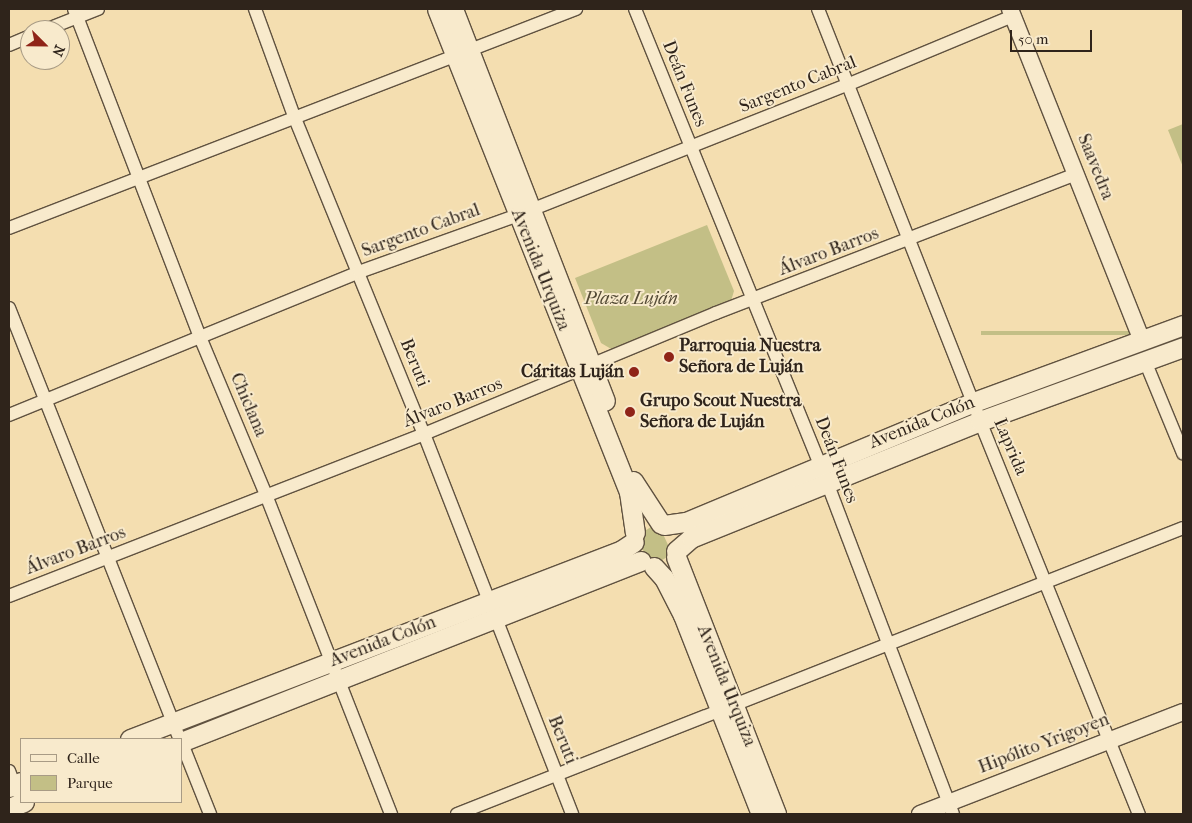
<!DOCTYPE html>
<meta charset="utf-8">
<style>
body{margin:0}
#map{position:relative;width:1192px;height:823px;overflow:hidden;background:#f4deb0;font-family:"IM FELL French Canon",serif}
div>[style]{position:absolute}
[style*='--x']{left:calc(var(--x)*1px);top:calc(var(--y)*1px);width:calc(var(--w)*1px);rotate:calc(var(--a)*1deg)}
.green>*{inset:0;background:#c3bf86;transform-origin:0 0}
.roads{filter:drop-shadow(1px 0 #605240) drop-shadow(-1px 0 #605240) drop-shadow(0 1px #605240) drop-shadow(0 -1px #605240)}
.minor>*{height:12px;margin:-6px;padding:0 6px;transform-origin:6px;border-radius:6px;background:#f8eacc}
.tertiary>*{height:16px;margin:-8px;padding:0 8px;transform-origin:8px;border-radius:8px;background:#f8eacc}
.secondary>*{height:19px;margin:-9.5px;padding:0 9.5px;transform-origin:9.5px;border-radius:9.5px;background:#f8eacc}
.dots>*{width:14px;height:14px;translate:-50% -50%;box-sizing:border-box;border:2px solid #f8eacc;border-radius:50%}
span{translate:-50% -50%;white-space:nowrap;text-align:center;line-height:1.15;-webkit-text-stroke:4px #f8eacc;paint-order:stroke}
.street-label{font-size:18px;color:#2f241b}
.park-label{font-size:18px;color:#544b36;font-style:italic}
.poi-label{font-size:18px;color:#2f241b;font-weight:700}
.left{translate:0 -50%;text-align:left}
.right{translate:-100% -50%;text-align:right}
.frame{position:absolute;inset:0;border:10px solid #2f241b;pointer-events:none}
.legend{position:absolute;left:20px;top:738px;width:162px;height:65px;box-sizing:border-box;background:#f8eacc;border:1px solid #a89b85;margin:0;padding:6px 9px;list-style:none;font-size:15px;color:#2f241b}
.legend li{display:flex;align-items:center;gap:10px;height:25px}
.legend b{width:25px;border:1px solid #a89b85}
.north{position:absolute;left:20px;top:20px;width:50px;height:50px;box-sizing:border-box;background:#f8eacc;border:1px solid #a89b85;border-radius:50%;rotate:113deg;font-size:14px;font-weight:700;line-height:20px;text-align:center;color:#2f241b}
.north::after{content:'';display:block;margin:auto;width:18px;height:22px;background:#8f2418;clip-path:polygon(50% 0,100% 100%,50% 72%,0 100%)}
.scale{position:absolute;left:1010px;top:30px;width:82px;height:22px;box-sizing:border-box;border:2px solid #2f241b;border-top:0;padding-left:6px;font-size:15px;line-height:18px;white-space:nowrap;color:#2f241b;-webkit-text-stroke:4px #f8eacc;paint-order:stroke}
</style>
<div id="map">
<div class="green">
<i style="clip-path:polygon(1183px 124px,1183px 167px,1168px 130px)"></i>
<i style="clip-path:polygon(707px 225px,734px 291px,731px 301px,613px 350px,601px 343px,575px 278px)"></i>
<i style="left:1183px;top:331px;width:4px;height:202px;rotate:90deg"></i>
<i style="clip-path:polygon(651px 527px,663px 534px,669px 547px,669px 556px,657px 563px,646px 557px,640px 543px,643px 532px)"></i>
<i style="left:318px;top:675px;width:4px;height:129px;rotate:76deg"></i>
</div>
<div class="roads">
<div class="minor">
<i style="--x:74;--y:9;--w:351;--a:69"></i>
<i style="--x:200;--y:337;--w:171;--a:67.3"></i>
<i style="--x:266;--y:495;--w:343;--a:68.6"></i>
<i style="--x:255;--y:9;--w:114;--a:70"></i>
<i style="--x:294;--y:116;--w:344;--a:67.8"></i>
<i style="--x:424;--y:434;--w:408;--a:68.7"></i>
<i style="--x:635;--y:9;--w:491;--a:67.9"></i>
<i style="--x:820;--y:464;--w:374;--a:69.2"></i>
<i style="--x:818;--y:9;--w:443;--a:68.5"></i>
<i style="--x:980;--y:421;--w:424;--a:68"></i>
<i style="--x:45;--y:30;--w:57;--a:-21.6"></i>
<i style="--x:9;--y:45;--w:23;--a:-23"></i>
<i style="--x:9;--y:228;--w:608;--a:-21.12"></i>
<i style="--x:9;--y:308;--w:464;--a:68.4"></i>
<i style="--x:1145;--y:361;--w:100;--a:67.6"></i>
<i style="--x:9;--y:415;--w:378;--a:-22.2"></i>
<i style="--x:359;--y:272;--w:169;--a:-19.7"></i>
<i style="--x:518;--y:215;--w:354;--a:-21.6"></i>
<i style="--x:847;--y:85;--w:180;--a:-22.6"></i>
<i style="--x:9;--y:596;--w:445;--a:-21.3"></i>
<i style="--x:424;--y:434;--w:316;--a:-22.5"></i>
<i style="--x:716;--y:313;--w:386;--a:-21.1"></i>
<i style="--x:181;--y:741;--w:79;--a:68.3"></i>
<i style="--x:9;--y:771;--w:22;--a:69"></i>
<i style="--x:457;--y:814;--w:780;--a:-21.5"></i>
</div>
<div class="tertiary">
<i style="--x:1010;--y:9;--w:356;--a:68.3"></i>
<i style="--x:920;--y:814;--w:282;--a:-21.2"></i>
</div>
<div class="secondary">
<i style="--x:437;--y:9;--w:520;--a:68.32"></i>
<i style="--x:629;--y:492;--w:41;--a:81.7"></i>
<i style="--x:453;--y:9;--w:420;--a:68.8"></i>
<i style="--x:633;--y:481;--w:51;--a:56.9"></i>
<i style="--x:664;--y:525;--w:22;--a:-8"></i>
<i style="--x:686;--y:522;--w:312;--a:-22.6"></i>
<i style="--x:974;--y:402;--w:223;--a:-20.2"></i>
<i style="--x:676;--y:551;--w:20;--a:-41"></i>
<i style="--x:691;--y:538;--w:312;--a:-22"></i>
<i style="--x:980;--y:421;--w:216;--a:-20"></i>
<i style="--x:676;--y:557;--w:276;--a:68.7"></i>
<i style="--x:654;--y:567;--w:15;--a:48"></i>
<i style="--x:664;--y:578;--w:42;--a:62.8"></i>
<i style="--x:683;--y:615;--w:214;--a:68.6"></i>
<i style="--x:130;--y:739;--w:527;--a:-21.01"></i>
<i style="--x:622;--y:550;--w:14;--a:-34"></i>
<i style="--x:181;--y:742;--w:494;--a:-21.5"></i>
<i style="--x:9;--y:787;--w:13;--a:-23"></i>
<i style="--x:9;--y:808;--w:16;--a:-22"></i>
</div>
</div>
<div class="dots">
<i style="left:669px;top:357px;background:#8f2418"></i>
<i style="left:634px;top:372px;background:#8f2418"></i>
<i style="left:630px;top:412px;background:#8f2418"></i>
</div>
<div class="street-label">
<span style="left:684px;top:84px;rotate:68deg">Deán Funes</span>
<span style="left:798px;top:85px;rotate:-22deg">Sargento Cabral</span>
<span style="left:1095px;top:167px;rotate:68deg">Saavedra</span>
<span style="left:421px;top:231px;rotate:-20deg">Sargento Cabral</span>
<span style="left:829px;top:252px;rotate:-21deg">Álvaro Barros</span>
<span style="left:540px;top:270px;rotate:68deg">Avenida Urquiza</span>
<span style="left:414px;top:363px;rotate:68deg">Beruti</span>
<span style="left:453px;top:403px;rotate:-22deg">Álvaro Barros</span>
<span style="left:248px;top:405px;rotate:67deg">Chiclana</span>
<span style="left:922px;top:423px;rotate:-22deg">Avenida Colón</span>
<span style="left:1010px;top:447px;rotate:67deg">Laprida</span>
<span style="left:836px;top:460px;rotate:69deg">Deán Funes</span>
<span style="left:76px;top:551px;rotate:-21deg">Álvaro Barros</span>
<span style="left:383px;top:642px;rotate:-21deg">Avenida Colón</span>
<span style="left:726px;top:686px;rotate:68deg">Avenida Urquiza</span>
<span style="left:562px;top:740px;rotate:68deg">Beruti</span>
<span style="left:1044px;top:744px;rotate:-21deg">Hipólito Yrigoyen</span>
</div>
<div class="park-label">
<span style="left:631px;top:299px">Plaza Luján</span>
</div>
<div class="poi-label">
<span class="left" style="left:679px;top:357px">Parroquia Nuestra<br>Señora de Luján</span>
<span class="right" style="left:624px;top:372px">Cáritas Luján</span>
<span class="left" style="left:640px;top:412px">Grupo Scout Nuestra<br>Señora de Luján</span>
</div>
<div class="frame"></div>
<ul class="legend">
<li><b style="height:6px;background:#f8eacc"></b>Calle</li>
<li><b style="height:14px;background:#c3bf86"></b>Parque</li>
</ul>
<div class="north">N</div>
<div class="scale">50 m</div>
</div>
